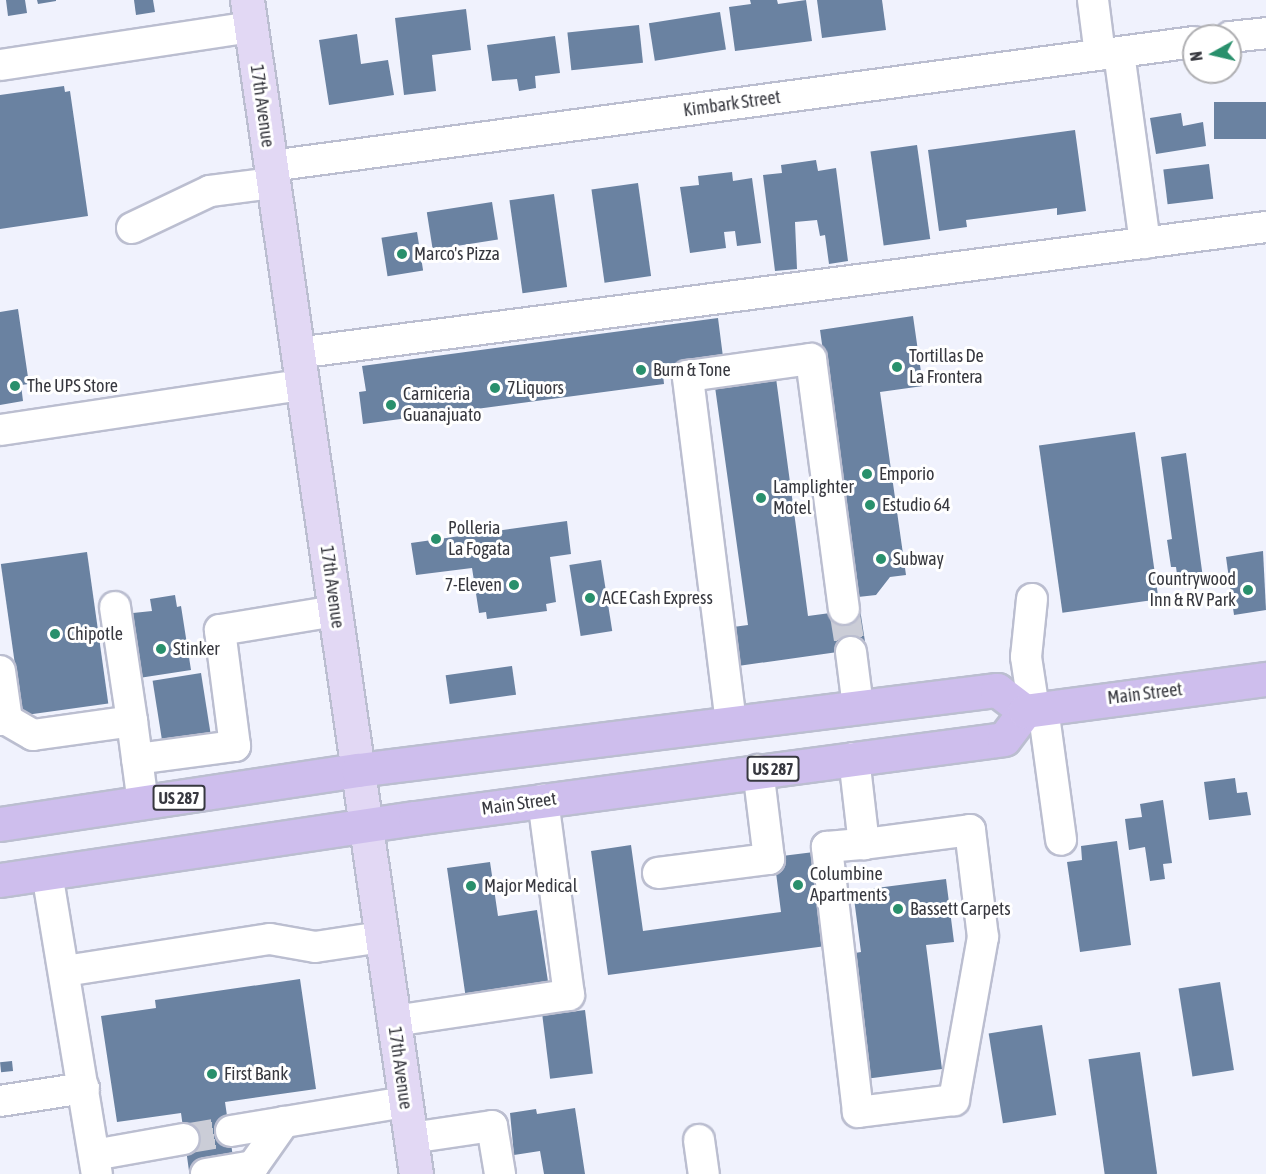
<!DOCTYPE html>
<style>
body{margin:0}
#map{position:relative;width:1266px;height:1174px;overflow:hidden;background:#f0f2fd;font-family:"Asap Condensed",sans-serif}
div>[style]{position:absolute}
[style*='--x']{left:calc(var(--x)*1px);top:calc(var(--y)*1px);width:calc(var(--w)*1px);rotate:calc(var(--a)*1deg)}
.building>*{inset:0;background:#6a82a1;transform-origin:0 0}
.minor-tunnel>*{height:30px;margin-top:-15px;transform-origin:0;background:repeating-linear-gradient(90deg,#cbcdd7 0 30px,transparent 0 45px)}
.roads{filter:drop-shadow(2px 0 #bbbed0) drop-shadow(-2px 0 #bbbed0) drop-shadow(0 2px #bbbed0) drop-shadow(0 -2px #bbbed0)}
.minor>*{height:30px;margin:-15px;padding:0 15px;transform-origin:15px;border-radius:15px;background:#fff}
.major>*{height:33px;margin:-16.5px;padding:0 16.5px;transform-origin:16.5px;border-radius:16.5px;background:#e2d8f4}
.highway>*{height:33px;margin:-16.5px;padding:0 16.5px;transform-origin:16.5px;border-radius:16.5px;background:#cebeed}
.dots>*{width:16px;height:16px;translate:-50% -50%;box-sizing:border-box;border:3px solid #fff;border-radius:50%}
span{translate:-50% -50%;white-space:nowrap;text-align:center;line-height:1.15;-webkit-text-stroke:6px #fff;paint-order:stroke}
.shield-label span{padding:2px 4px;background:#fff;border:2px solid;border-radius:4px;-webkit-text-stroke-width:0}
.shield-label{font-size:16px;color:#37383f;font-weight:700}
.street-label{font-size:18px;color:#37383f}
.poi-label{font-size:18px;color:#37383f}
.left{translate:0 -50%;text-align:left}
.right{translate:-100% -50%;text-align:right}
.north{position:absolute;left:1182px;top:24px;width:60px;height:60px;box-sizing:border-box;background:#fff;border:2px solid #afafb2;border-radius:50%;rotate:262deg;font-size:16px;font-weight:700;line-height:24px;text-align:center;color:#37383f}
.north::after{content:'';display:block;margin:auto;width:21px;height:27px;background:#29906c;clip-path:polygon(50% 0,100% 100%,50% 72%,0 100%)}
</style>
<div id="map">
<div class="building">
<i style="clip-path:polygon(6px 0,25px 0,27px 13px,8px 16px)"></i>
<i style="clip-path:polygon(37px 0,56px 0,56px 1px,38px 4px)"></i>
<i style="clip-path:polygon(134px 0,153px 0,155px 12px,136px 15px)"></i>
<i style="clip-path:polygon(750px 0,777px 0,778px 4px,806px 0,812px 41px,735px 51px,729px 7px,751px 4px)"></i>
<i style="clip-path:polygon(817px 0,882px 0,886px 30px,822px 38px)"></i>
<i style="clip-path:polygon(466px 9px,471px 50px,432px 55px,436px 91px,404px 95px,395px 18px)"></i>
<i style="left:720px;top:12px;width:38px;height:72px;rotate:81deg"></i>
<i style="left:639px;top:25px;width:38px;height:72px;rotate:84deg"></i>
<i style="clip-path:polygon(357px 34px,361px 64px,388px 60px,394px 95px,329px 105px,319px 40px)"></i>
<i style="clip-path:polygon(555px 36px,560px 73px,535px 76px,536px 88px,519px 91px,517px 79px,492px 81px,487px 45px)"></i>
<i style="clip-path:polygon(64px 86px,65px 92px,70px 91px,88px 216px,0 229px,0 95px)"></i>
<i style="left:1266px;top:102px;width:37px;height:52px;rotate:90deg"></i>
<i style="clip-path:polygon(1181px 113px,1183px 126px,1203px 122px,1206px 146px,1156px 154px,1150px 118px)"></i>
<i style="clip-path:polygon(1075px 130px,1086px 211px,1057px 215px,1057px 208px,966px 220px,967px 227px,939px 231px,928px 150px)"></i>
<i style="left:917px;top:145px;width:95px;height:47px;rotate:82deg"></i>
<i style="clip-path:polygon(816px 160px,818px 171px,836px 168px,848px 261px,829px 264px,825px 235px,820px 236px,817px 220px,795px 222px,797px 269px,775px 271px,763px 175px,782px 173px,781px 165px)"></i>
<i style="left:1209px;top:164px;width:35px;height:46px;rotate:83deg"></i>
<i style="clip-path:polygon(732px 172px,733px 181px,752px 178px,761px 243px,737px 246px,735px 231px,724px 232px,726px 248px,690px 253px,680px 187px,699px 185px,698px 176px)"></i>
<i style="left:638px;top:183px;width:94px;height:47px;rotate:82deg"></i>
<i style="left:554px;top:194px;width:94px;height:45px;rotate:82deg"></i>
<i style="left:492px;top:202px;width:38px;height:66px;rotate:81deg"></i>
<i style="left:417px;top:232px;width:39px;height:36px;rotate:81deg"></i>
<i style="clip-path:polygon(18px 309px,29px 384px,21px 385px,23px 401px,0 405px,0 312px)"></i>
<i style="clip-path:polygon(913px 316px,923px 386px,880px 392px,906px 575px,890px 577px,876px 595px,858px 597px,820px 330px)"></i>
<i style="clip-path:polygon(718px 318px,723px 357px,662px 365px,664px 384px,363px 424px,359px 392px,366px 391px,362px 366px)"></i>
<i style="clip-path:polygon(776px 378px,808px 616px,860px 609px,866px 648px,738px 666px,733px 627px,748px 625px,715px 387px)"></i>
<i style="left:1135px;top:432px;width:169px;height:97px;rotate:82deg"></i>
<i style="clip-path:polygon(1186px 453px,1203px 578px,1178px 582px,1176px 567px,1171px 567px,1167px 540px,1172px 539px,1161px 457px)"></i>
<i style="clip-path:polygon(567px 521px,571px 554px,550px 557px,556px 602px,546px 604px,547px 611px,487px 619px,486px 612px,479px 613px,472px 568px,416px 575px,411px 543px)"></i>
<i style="clip-path:polygon(1263px 551px,1266px 610px,1234px 615px,1226px 557px)"></i>
<i style="left:87px;top:552px;width:153px;height:87px;rotate:82deg"></i>
<i style="left:601px;top:560px;width:72px;height:32px;rotate:81deg"></i>
<i style="clip-path:polygon(175px 595px,177px 607px,181px 606px,191px 670px,139px 678px,133px 613px,152px 611px,150px 599px)"></i>
<i style="left:512px;top:666px;width:29px;height:67px;rotate:82deg"></i>
<i style="left:201px;top:673px;width:64px;height:49px;rotate:81deg"></i>
<i style="clip-path:polygon(1235px 778px,1237px 793px,1247px 792px,1251px 815px,1209px 820px,1204px 782px)"></i>
<i style="clip-path:polygon(1163px 800px,1172px 863px,1163px 864px,1165px 879px,1150px 881px,1145px 847px,1129px 850px,1125px 819px,1142px 817px,1140px 804px)"></i>
<i style="clip-path:polygon(1117px 841px,1131px 945px,1080px 952px,1067px 862px,1082px 860px,1081px 846px)"></i>
<i style="clip-path:polygon(631px 845px,643px 931px,781px 912px,774px 857px,814px 852px,826px 946px,608px 975px,591px 851px)"></i>
<i style="clip-path:polygon(490px 862px,498px 916px,537px 910px,549px 988px,466px 999px,447px 868px)"></i>
<i style="clip-path:polygon(946px 879px,954px 942px,926px 945px,942px 1069px,865px 1079px,849px 954px,861px 952px,853px 891px)"></i>
<i style="clip-path:polygon(300px 979px,316px 1089px,225px 1102px,234px 1164px,189px 1171px,181px 1113px,117px 1122px,101px 1016px,156px 1008px,155px 1000px)"></i>
<i style="left:1220px;top:982px;width:89px;height:42px;rotate:81deg"></i>
<i style="left:585px;top:1010px;width:64px;height:43px;rotate:83deg"></i>
<i style="left:1042px;top:1025px;width:91px;height:54px;rotate:81deg"></i>
<i style="left:1140px;top:1052px;width:123px;height:52px;rotate:82deg"></i>
<i style="left:12px;top:1061px;width:10px;height:12px;rotate:84deg"></i>
<i style="clip-path:polygon(575px 1108px,585px 1174px,544px 1174px,540px 1151px,514px 1155px,510px 1113px,536px 1109px,537px 1114px)"></i>
</div>
<div class="minor-tunnel">
<i style="--x:844;--y:609;--w:44;--a:80.8"></i>
<i style="--x:184;--y:1139;--w:48;--a:-9.7"></i>
</div>
<div class="roads">
<div class="minor">
<i style="--x:1093;--y:0;--w:55;--a:82.7"></i>
<i style="--x:1230;--y:37;--w:36;--a:-6"></i>
<i style="--x:1119;--y:53;--w:192;--a:82.2"></i>
<i style="--x:0;--y:65;--w:254;--a:-8.6"></i>
<i style="--x:271;--y:166;--w:931;--a:-7.65"></i>
<i style="--x:132;--y:228;--w:86;--a:-25.4"></i>
<i style="--x:210;--y:191;--w:64;--a:-7.2"></i>
<i style="--x:297;--y:353;--w:977;--a:-7.41"></i>
<i style="--x:0;--y:430;--w:305;--a:-8.5"></i>
<i style="--x:1032;--y:599;--w:58;--a:95.9"></i>
<i style="--x:1026;--y:657;--w:53;--a:81.3"></i>
<i style="--x:115;--y:607;--w:115;--a:81.5"></i>
<i style="--x:851;--y:652;--w:55;--a:82.7"></i>
<i style="--x:0;--y:671;--w:49;--a:81.9"></i>
<i style="--x:7;--y:720;--w:7;--a:180"></i>
<i style="--x:1043;--y:708;--w:133;--a:82.2"></i>
<i style="--x:7;--y:720;--w:30;--a:30"></i>
<i style="--x:33;--y:735;--w:100;--a:-8"></i>
<i style="--x:132;--y:721;--w:83;--a:82.4"></i>
<i style="--x:731;--y:723;--w:350;--a:-97.1"></i>
<i style="--x:688;--y:376;--w:124;--a:-7.9"></i>
<i style="--x:811;--y:359;--w:252;--a:82.5"></i>
<i style="--x:854;--y:758;--w:87;--a:83.4"></i>
<i style="--x:864;--y:844;--w:107;--a:-7.5"></i>
<i style="--x:970;--y:830;--w:108;--a:83.1"></i>
<i style="--x:983;--y:937;--w:166;--a:100.1"></i>
<i style="--x:954;--y:1100;--w:97;--a:172.9"></i>
<i style="--x:858;--y:1112;--w:267;--a:-96.7"></i>
<i style="--x:827;--y:847;--w:37;--a:-5"></i>
<i style="--x:137;--y:759;--w:99;--a:-7.6"></i>
<i style="--x:235;--y:746;--w:117;--a:-97.4"></i>
<i style="--x:220;--y:630;--w:117;--a:-9.4"></i>
<i style="--x:47;--y:873;--w:305;--a:80.6"></i>
<i style="--x:658;--y:873;--w:112;--a:-7.2"></i>
<i style="--x:769;--y:859;--w:90;--a:-97"></i>
<i style="--x:65;--y:971;--w:207;--a:-8.9"></i>
<i style="--x:270;--y:939;--w:46;--a:10.1"></i>
<i style="--x:315;--y:947;--w:68;--a:-8.5"></i>
<i style="--x:394;--y:1021;--w:177;--a:-8.5"></i>
<i style="--x:569;--y:995;--w:197;--a:-97.6"></i>
<i style="--x:0;--y:1101;--w:85;--a:-8.8"></i>
<i style="--x:231;--y:1131;--w:176;--a:-9.5"></i>
<i style="--x:411;--y:1138;--w:82;--a:-8.4"></i>
<i style="--x:492;--y:1126;--w:49;--a:80.5"></i>
<i style="--x:699;--y:1140;--w:34;--a:82"></i>
<i style="--x:94;--y:1155;--w:91;--a:-10.1"></i>
<i style="--x:206;--y:1174;--w:48;--a:-9.7"></i>
<i style="--x:253;--y:1166;--w:54;--a:-54.8"></i>
</div>
<div class="major">
<i style="--x:247;--y:0;--w:1186;--a:81.81"></i>
</div>
<div class="highway">
<i style="--x:0;--y:824;--w:362;--a:-8.6"></i>
<i style="--x:358;--y:770;--w:644;--a:-7.14"></i>
<i style="--x:997;--y:690;--w:35;--a:37"></i>
<i style="--x:0;--y:880;--w:420;--a:-8.5"></i>
<i style="--x:415;--y:818;--w:594;--a:-7.64"></i>
<i style="--x:1004;--y:739;--w:35;--a:-53"></i>
<i style="--x:1025;--y:711;--w:243;--a:-7.6"></i>
</div>
</div>
<div class="dots">
<i style="left:402px;top:254px;background:#29906c"></i>
<i style="left:897px;top:367px;background:#29906c"></i>
<i style="left:641px;top:370px;background:#29906c"></i>
<i style="left:15px;top:386px;background:#29906c"></i>
<i style="left:495px;top:388px;background:#29906c"></i>
<i style="left:391px;top:405px;background:#29906c"></i>
<i style="left:867px;top:474px;background:#29906c"></i>
<i style="left:761px;top:498px;background:#29906c"></i>
<i style="left:870px;top:505px;background:#29906c"></i>
<i style="left:436px;top:539px;background:#29906c"></i>
<i style="left:881px;top:559px;background:#29906c"></i>
<i style="left:514px;top:585px;background:#29906c"></i>
<i style="left:1248px;top:590px;background:#29906c"></i>
<i style="left:590px;top:598px;background:#29906c"></i>
<i style="left:55px;top:634px;background:#29906c"></i>
<i style="left:161px;top:649px;background:#29906c"></i>
<i style="left:798px;top:885px;background:#29906c"></i>
<i style="left:471px;top:886px;background:#29906c"></i>
<i style="left:898px;top:909px;background:#29906c"></i>
<i style="left:212px;top:1074px;background:#29906c"></i>
</div>
<div class="shield-label">
<span style="left:773px;top:769px">US 287</span>
<span style="left:179px;top:798px">US 287</span>
</div>
<div class="street-label">
<span style="left:732px;top:104px;rotate:-8deg">Kimbark Street</span>
<span style="left:262px;top:106px;rotate:82deg">17th Avenue</span>
<span style="left:332px;top:587px;rotate:82deg">17th Avenue</span>
<span style="left:1145px;top:694px;rotate:-7deg">Main Street</span>
<span style="left:519px;top:804px;rotate:-8deg">Main Street</span>
<span style="left:400px;top:1068px;rotate:82deg">17th Avenue</span>
</div>
<div class="poi-label">
<span class="left" style="left:414px;top:254px">Marco's Pizza</span>
<span class="left" style="left:909px;top:367px">Tortillas De<br>La Frontera</span>
<span class="left" style="left:653px;top:370px">Burn &amp; Tone</span>
<span class="left" style="left:27px;top:386px">The UPS Store</span>
<span class="left" style="left:507px;top:388px">7Liquors</span>
<span class="left" style="left:403px;top:405px">Carniceria<br>Guanajuato</span>
<span class="left" style="left:879px;top:474px">Emporio</span>
<span class="left" style="left:773px;top:498px">Lamplighter<br>Motel</span>
<span class="left" style="left:882px;top:505px">Estudio 64</span>
<span class="left" style="left:448px;top:539px">Polleria<br>La Fogata</span>
<span class="left" style="left:893px;top:559px">Subway</span>
<span class="right" style="left:1236px;top:590px">Countrywood<br>Inn &amp; RV Park</span>
<span class="right" style="left:502px;top:585px">7-Eleven</span>
<span class="left" style="left:602px;top:598px">ACE Cash Express</span>
<span class="left" style="left:67px;top:634px">Chipotle</span>
<span class="left" style="left:173px;top:649px">Stinker</span>
<span class="left" style="left:810px;top:885px">Columbine<br>Apartments</span>
<span class="left" style="left:484px;top:886px">Major Medical</span>
<span class="left" style="left:910px;top:909px">Bassett Carpets</span>
<span class="left" style="left:224px;top:1074px">First Bank</span>
</div>
<div class="north">N</div>
</div>
